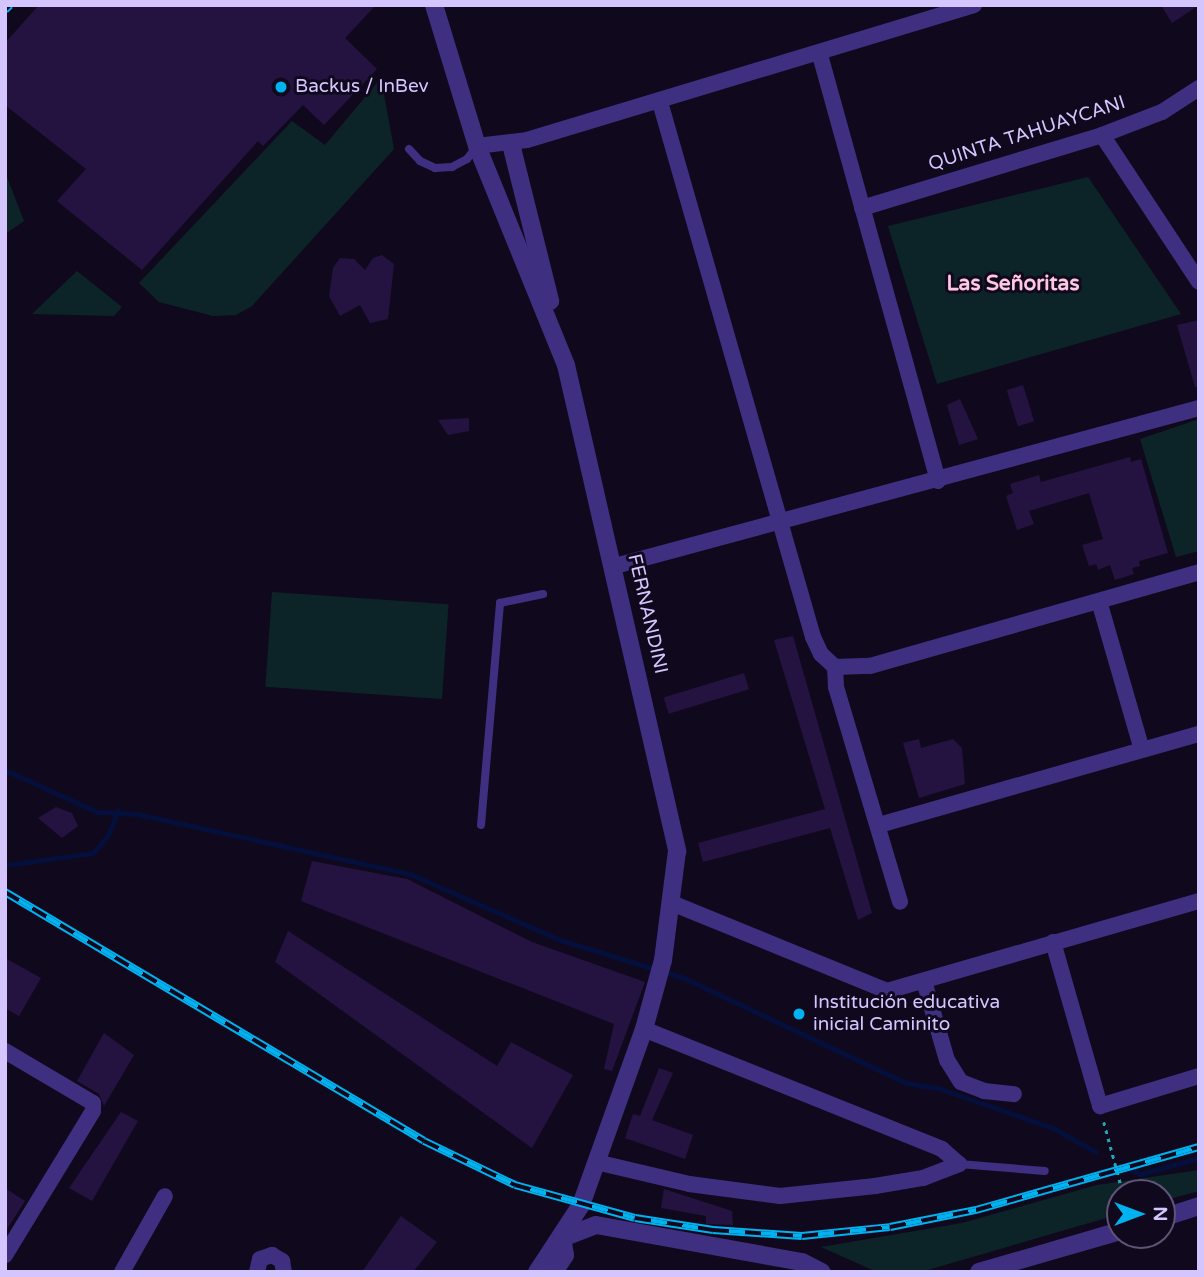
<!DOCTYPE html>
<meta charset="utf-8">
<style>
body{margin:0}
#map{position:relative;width:1204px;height:1277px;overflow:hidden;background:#10091d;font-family:"Varela Round",sans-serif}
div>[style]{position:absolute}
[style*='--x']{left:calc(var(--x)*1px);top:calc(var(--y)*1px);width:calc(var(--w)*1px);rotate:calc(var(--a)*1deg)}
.green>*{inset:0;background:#0c2428;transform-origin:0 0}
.stream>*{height:5px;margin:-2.5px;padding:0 2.5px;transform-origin:2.5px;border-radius:2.5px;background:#040f3c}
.building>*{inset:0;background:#241340;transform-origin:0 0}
.path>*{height:2.5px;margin-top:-1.25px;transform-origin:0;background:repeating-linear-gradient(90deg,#20a9b9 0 3.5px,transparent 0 8.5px)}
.service>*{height:8px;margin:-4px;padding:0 4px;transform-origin:4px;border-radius:4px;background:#3f2f81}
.minor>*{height:16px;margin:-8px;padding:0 8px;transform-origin:8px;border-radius:8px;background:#3f2f81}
.tertiary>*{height:18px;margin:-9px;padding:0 9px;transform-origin:9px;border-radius:9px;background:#3f2f81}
.rail>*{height:8px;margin-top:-4px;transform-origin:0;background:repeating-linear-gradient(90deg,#10091d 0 16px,#00b2f0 0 32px);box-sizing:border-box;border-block:2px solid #00b2f0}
.dots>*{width:19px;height:19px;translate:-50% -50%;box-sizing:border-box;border:4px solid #10091d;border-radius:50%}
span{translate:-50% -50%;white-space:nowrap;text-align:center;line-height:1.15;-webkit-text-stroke:6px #10091d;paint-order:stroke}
.poi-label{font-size:19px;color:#d5c5ff}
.left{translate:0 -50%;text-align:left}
.street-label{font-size:19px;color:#d5c5ff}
.neighbourhood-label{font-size:21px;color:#ffc7e2;font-weight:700}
.frame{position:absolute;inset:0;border:7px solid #d5c5ff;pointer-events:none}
.north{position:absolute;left:1106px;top:1179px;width:70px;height:70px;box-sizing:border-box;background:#10091d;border:2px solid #5f5477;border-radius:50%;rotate:90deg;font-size:19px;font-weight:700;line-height:28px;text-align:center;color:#d5c5ff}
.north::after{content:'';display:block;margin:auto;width:24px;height:32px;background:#00b2f0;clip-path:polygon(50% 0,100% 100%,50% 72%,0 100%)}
</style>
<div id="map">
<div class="green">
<i style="clip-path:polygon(381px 78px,394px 149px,252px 306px,236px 315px,213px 316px,159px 302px,139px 283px,292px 121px,325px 145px)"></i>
<i style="clip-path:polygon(5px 172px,24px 221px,5px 234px)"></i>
<i style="clip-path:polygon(1088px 177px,1181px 314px,937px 384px,888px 226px)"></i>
<i style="clip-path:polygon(77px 271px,122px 307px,114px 316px,32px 314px)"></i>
<i style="clip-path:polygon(1199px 419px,1199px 551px,1176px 557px,1140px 439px)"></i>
<i style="left:272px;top:592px;width:177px;height:95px;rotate:4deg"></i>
<i style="clip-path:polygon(1199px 1170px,1199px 1191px,1162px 1201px,1162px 1193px,1120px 1193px,1120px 1214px,921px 1272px,877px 1272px,821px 1247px,962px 1223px,1097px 1185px)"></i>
</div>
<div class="stream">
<i style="--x:5;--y:770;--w:101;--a:24.5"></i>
<i style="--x:97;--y:812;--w:40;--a:2.9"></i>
<i style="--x:137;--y:814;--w:280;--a:12.4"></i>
<i style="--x:410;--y:874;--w:164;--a:23.7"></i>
<i style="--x:560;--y:940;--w:130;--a:17"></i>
<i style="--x:684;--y:978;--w:246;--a:25.3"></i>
<i style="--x:906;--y:1083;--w:32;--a:9"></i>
<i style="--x:938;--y:1088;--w:122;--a:19.2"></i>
<i style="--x:1053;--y:1128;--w:49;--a:29.2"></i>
<i style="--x:5;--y:865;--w:89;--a:-7.8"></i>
<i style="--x:93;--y:853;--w:23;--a:-50"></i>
<i style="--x:108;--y:835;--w:27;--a:-68"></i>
<i style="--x:1130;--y:1169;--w:11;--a:27"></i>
<i style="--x:1140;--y:1174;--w:61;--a:-15.2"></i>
</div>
<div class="building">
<i style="clip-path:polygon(39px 5px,376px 5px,345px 38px,377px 69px,324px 125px,303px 105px,263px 146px,258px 141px,142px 270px,57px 201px,86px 169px,5px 105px,5px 43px)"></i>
<i style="clip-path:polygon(1161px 5px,1199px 5px,1172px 23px)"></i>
<i style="clip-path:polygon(382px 255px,394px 264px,388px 319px,370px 323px,360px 305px,340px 316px,329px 296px,333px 268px,340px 258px,354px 259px,365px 270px,373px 258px)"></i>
<i style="clip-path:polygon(1199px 320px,1199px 387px,1195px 387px,1177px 325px)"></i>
<i style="left:1023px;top:385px;width:38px;height:17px;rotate:73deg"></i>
<i style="clip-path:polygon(960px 399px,978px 439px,959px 445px,947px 405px)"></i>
<i style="clip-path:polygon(469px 418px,469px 431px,448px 435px,438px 420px)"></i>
<i style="clip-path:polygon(1130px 457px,1131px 462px,1141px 459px,1168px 553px,1139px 561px,1140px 566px,1132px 568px,1134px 574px,1115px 580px,1110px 565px,1098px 570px,1096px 564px,1089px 566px,1082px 545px,1103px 539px,1089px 493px,1029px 511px,1034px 524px,1017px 530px,1006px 496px,1013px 493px,1010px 484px,1039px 475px,1041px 482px)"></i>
<i style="clip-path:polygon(793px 636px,872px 913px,858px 920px,830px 828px,703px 862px,698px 843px,825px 809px,774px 640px)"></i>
<i style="left:744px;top:673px;width:17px;height:84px;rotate:73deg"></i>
<i style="clip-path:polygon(919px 739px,921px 748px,953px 739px,962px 748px,965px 784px,919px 798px,903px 743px)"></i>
<i style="clip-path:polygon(56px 807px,72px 813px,78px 826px,62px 838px,38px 818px)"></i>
<i style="clip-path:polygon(312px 861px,407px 879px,532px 942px,645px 982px,612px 1071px,604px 1069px,614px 1024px,301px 901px)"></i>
<i style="clip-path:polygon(288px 931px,497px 1066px,511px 1042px,573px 1075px,532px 1148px,275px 962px)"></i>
<i style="clip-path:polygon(5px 958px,41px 978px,19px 1016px,5px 1008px)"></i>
<i style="clip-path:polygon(104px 1033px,134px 1055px,104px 1106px,99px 1094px,77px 1081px)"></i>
<i style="clip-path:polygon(659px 1068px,673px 1073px,652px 1120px,693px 1135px,685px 1159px,625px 1138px,633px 1114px,640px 1116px)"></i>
<i style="clip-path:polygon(121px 1112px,138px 1121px,92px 1201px,69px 1188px)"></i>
<i style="clip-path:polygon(5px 1188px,25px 1201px,5px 1232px)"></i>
<i style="clip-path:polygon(664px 1189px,732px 1211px,733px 1225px,706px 1224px,706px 1216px,661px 1208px)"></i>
<i style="clip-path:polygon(401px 1216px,437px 1242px,413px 1272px,362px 1272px)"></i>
</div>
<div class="path">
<i style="--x:1104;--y:1122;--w:73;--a:75"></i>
</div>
<div class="service">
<i style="--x:409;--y:149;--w:16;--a:47"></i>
<i style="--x:420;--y:161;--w:17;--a:25"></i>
<i style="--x:435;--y:168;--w:17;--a:-3"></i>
<i style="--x:452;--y:167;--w:17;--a:-28"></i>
<i style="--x:467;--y:159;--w:16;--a:-52"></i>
<i style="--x:481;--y:825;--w:223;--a:-85.1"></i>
<i style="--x:500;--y:603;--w:44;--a:-11.8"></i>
<i style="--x:959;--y:1164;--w:86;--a:4.7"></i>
</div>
<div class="minor">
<i style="--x:820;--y:55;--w:442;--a:74.5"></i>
<i style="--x:660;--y:102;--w:556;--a:74.04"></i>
<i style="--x:813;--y:637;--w:19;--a:65"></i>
<i style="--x:821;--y:654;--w:19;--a:43"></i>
<i style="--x:835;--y:667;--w:35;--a:-2"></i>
<i style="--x:870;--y:666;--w:342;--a:-15.9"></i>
<i style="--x:1102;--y:135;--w:176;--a:56.6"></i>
<i style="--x:477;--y:146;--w:50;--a:-6.8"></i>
<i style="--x:527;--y:140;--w:467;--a:-16.8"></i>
<i style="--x:862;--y:208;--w:251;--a:-16.9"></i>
<i style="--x:1102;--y:135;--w:64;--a:-21"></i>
<i style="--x:1162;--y:112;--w:44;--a:-33"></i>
<i style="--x:615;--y:566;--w:605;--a:-15.14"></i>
<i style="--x:1099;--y:601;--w:155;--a:73.9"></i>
<i style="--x:835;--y:667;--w:20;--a:87"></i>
<i style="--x:836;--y:687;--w:224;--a:73.4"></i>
<i style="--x:879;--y:825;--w:333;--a:-15.9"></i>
<i style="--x:674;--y:904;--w:230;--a:22.2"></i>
<i style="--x:887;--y:991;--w:325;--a:-16.1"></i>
<i style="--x:1053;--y:942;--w:171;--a:74"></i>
<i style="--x:1100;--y:1106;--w:103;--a:-16.9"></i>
<i style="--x:924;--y:981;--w:82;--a:73.8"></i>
<i style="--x:947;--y:1060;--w:26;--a:58"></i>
<i style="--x:961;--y:1082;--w:25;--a:21"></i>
<i style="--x:984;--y:1091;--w:30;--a:6"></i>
<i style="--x:5;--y:1051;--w:102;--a:30.6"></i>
<i style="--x:93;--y:1103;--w:8;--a:90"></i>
<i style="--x:93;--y:1111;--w:169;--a:121.4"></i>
<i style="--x:596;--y:1162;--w:96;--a:13.3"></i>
<i style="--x:689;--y:1184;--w:92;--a:7.5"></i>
<i style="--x:780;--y:1196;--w:96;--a:-6"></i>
<i style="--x:875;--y:1186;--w:49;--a:-9.5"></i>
<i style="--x:923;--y:1178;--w:39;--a:-21"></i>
<i style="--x:959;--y:1164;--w:23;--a:-139"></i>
<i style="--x:942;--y:1149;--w:321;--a:-158.1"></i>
<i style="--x:122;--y:1272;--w:87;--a:-60.5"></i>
<i style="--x:257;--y:1272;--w:13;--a:-77"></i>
<i style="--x:260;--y:1259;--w:13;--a:-18"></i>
<i style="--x:272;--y:1255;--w:12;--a:31"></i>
<i style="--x:282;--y:1261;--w:11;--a:80"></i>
</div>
<div class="tertiary">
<i style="--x:434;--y:5;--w:147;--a:73"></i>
<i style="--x:477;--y:146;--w:236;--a:67.9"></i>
<i style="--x:566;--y:365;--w:499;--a:77.1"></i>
<i style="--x:677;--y:851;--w:110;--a:97.3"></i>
<i style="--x:663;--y:960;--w:72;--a:105.4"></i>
<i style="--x:644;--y:1029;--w:187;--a:109.7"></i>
<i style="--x:581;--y:1205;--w:80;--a:123.3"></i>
<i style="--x:511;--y:144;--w:162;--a:76"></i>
<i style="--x:1162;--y:1218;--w:39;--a:-18"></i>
<i style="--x:562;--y:1238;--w:36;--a:-21"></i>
<i style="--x:596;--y:1225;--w:209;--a:10.2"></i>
<i style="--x:802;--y:1262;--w:22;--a:27"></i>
<i style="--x:554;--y:1272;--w:20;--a:-57"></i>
<i style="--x:565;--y:1255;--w:17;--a:-100"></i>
<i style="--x:979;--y:1272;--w:147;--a:-16.2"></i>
</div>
<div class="rail">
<i style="--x:5;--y:10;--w:7;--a:-45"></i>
<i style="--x:5;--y:892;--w:487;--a:30.7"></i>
<i style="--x:424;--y:1141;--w:101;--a:25.8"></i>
<i style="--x:515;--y:1185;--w:124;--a:15.4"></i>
<i style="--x:635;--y:1218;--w:79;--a:8.7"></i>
<i style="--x:713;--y:1230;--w:89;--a:3.9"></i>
<i style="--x:802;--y:1236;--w:88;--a:-5.8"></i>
<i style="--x:890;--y:1227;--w:88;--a:-11.2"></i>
<i style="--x:976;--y:1210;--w:232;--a:-15.8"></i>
</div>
<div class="dots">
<i style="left:281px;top:87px;background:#00b2f0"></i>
<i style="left:799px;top:1014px;background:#00b2f0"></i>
</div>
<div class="poi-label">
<span class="left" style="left:295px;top:87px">Backus / InBev</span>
<span class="left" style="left:813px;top:1014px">Institución educativa<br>inicial Caminito</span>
</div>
<div class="street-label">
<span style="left:1027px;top:134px;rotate:-18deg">QUINTA TAHUAYCANI</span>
<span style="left:647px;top:614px;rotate:77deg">FERNANDINI</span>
</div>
<div class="neighbourhood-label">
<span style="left:1013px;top:284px">Las Señoritas</span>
</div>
<div class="frame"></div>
<div class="north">N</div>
</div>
